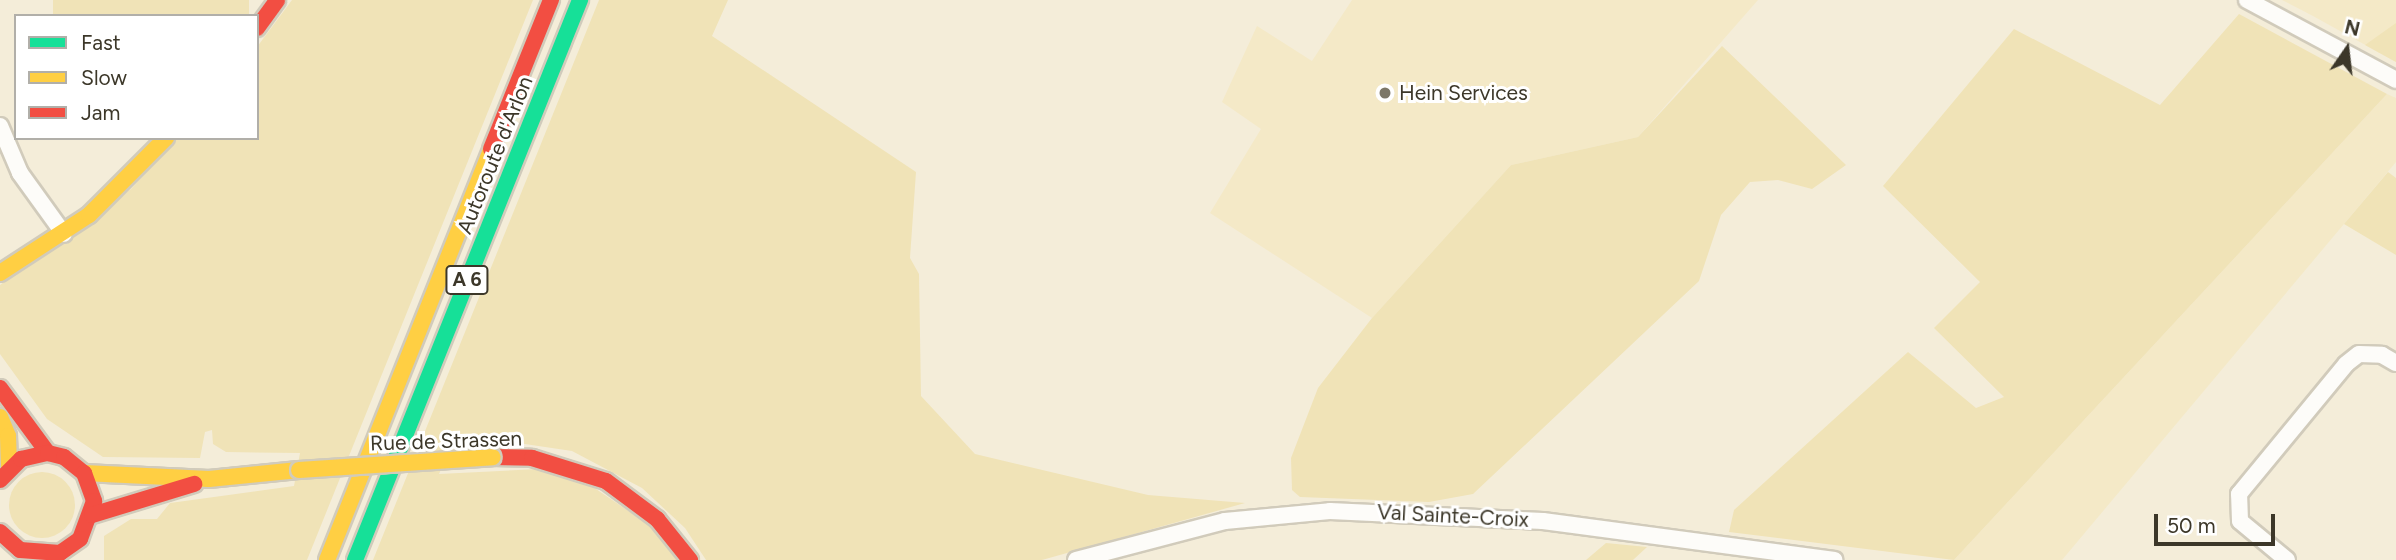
<!DOCTYPE html>
<style>
body{margin:0}
#map{position:relative;width:2396px;height:560px;overflow:hidden;background:#f4edd9;font-family:Figtree,sans-serif}
div>[style]{position:absolute}
[style*='--x']{left:calc(var(--x)*1px);top:calc(var(--y)*1px);width:calc(var(--w)*1px);rotate:calc(var(--a)*1deg)}
.built>*{inset:0;background:#f4e9c7}
.green>*{inset:0;background:#f0e3b7;transform-origin:0 0}
.round{border-radius:50%}
.roads{filter:drop-shadow(2px 0 #d1cbbb) drop-shadow(-2px 0 #d1cbbb) drop-shadow(0 2px #d1cbbb) drop-shadow(0 -2px #d1cbbb)}
.street>*{height:16px;margin:-8px;padding:0 8px;transform-origin:8px;border-radius:8px;background:#fdfcf9}
.fast>*{height:16px;margin:-8px;padding:0 8px;transform-origin:8px;border-radius:8px;background:#16e098}
.slow>*{height:16px;margin:-8px;padding:0 8px;transform-origin:8px;border-radius:8px;background:#ffcf43}
.jam>*{height:16px;margin:-8px;padding:0 8px;transform-origin:8px;border-radius:8px;background:#f24e42}
.bridges{filter:drop-shadow(2px 0 #d1cbbb) drop-shadow(-2px 0 #d1cbbb) drop-shadow(0 2px #d1cbbb) drop-shadow(0 -2px #d1cbbb)}
.slow-bridge>*{height:16px;margin:-8px;padding:0 8px;transform-origin:8px;border-radius:8px;background:#ffcf43}
.dots>*{width:19px;height:19px;translate:-50% -50%;box-sizing:border-box;border:4px solid #fff;border-radius:50%}
span{translate:-50% -50%;white-space:nowrap;text-align:center;line-height:1.15;-webkit-text-stroke:6px #fff;paint-order:stroke}
.shield-label span{padding:2px 5px;background:#fff;border:2px solid;border-radius:5px;-webkit-text-stroke-width:0}
.shield-label{font-size:19px;color:#3c3729;font-weight:700}
.poi-label{font-size:21px;color:#3c3729}
.left{translate:0 -50%;text-align:left}
.street-label{font-size:21px;color:#3c3729}
.legend{position:absolute;left:14px;top:14px;width:245px;height:126px;box-sizing:border-box;background:#fff;border:2px solid #b1afa9;margin:0;padding:9px 12px;list-style:none;font-size:21px;color:#3c3729}
.legend li{display:flex;align-items:center;gap:14px;height:35px}
.legend b{width:35px;border:2px solid #b1afa9}
.north{position:absolute;left:2312px;top:14px;width:70px;height:70px;-webkit-text-stroke:5px #fff;paint-order:stroke;rotate:14deg;font-size:19px;font-weight:700;line-height:28px;text-align:center;color:#3c3729}
.north::after{content:'';display:block;margin:auto;width:24px;height:32px;background:#3c3729;clip-path:polygon(50% 0,100% 100%,50% 72%,0 100%)}
.scale{position:absolute;left:2154px;top:514px;width:121px;height:32px;box-sizing:border-box;border:4px solid #3c3729;border-top:0;padding-left:9px;font-size:21px;line-height:24px;white-space:nowrap;color:#3c3729;-webkit-text-stroke:5px #fff;paint-order:stroke}
</style>
<div id="map">
<div class="built">
<i style="clip-path:polygon(1352px 0,1758px 0,1638px 137px,1511px 165px,1372px 318px,1210px 213px,1261px 129px,1222px 102px,1257px 26px,1312px 61px)"></i>
<i style="clip-path:polygon(2282px 0,2396px 0,2396px 62px,2313px 16px)"></i>
<i style="clip-path:polygon(2387px 94px,2396px 98px,2396px 162px,2062px 560px,1954px 560px)"></i>
</div>
<div class="green">
<i style="left:53px;top:0;width:196px;height:19px"></i>
<i style="clip-path:polygon(292px 0,533px 0,307px 560px,104px 560px,104px 536px,131px 519px,157px 519px,170px 503px,294px 486px,300px 453px,226px 452px,213px 444px,212px 430px,205px 432px,200px 458px,103px 457px,47px 419px,0 354px,0 285px,131px 189px,178px 138px,257px 138px,257px 47px)"></i>
<i style="clip-path:polygon(599px 0,728px 0,712px 36px,916px 172px,910px 258px,919px 274px,921px 396px,975px 454px,1148px 495px,1245px 503px,1042px 560px,706px 560px,685px 528px,642px 488px,572px 451px,498px 440px,453px 441px,439px 474px,538px 469px,593px 487px,652px 527px,679px 560px,373px 560px)"></i>
<i style="clip-path:polygon(2239px 14px,2387px 94px,1954px 560px,1729px 532px,1734px 510px,1908px 352px,1976px 408px,2004px 397px,1934px 328px,1980px 282px,1883px 186px,2014px 29px,2160px 105px)"></i>
<i style="clip-path:polygon(2396px 23px,2396px 62px,2365px 45px)"></i>
<i style="clip-path:polygon(1722px 46px,1846px 165px,1812px 189px,1778px 180px,1750px 182px,1721px 215px,1699px 281px,1473px 494px,1429px 502px,1300px 497px,1292px 490px,1291px 458px,1318px 388px,1372px 318px,1511px 165px,1638px 137px)"></i>
<i style="clip-path:polygon(2388px 172px,2396px 178px,2396px 255px,2344px 224px)"></i>
<i class="round" style="left:9px;top:472px;width:66px;height:66px"></i>
<i style="clip-path:polygon(1606px 543px,1647px 547px,1633px 560px,1586px 560px)"></i>
</div>
<div class="roads">
<div class="street">
<i style="--x:2247;--y:0;--w:169;--a:28.2"></i>
<i style="--x:0;--y:126;--w:51;--a:66.9"></i>
<i style="--x:20;--y:173;--w:75;--a:54.2"></i>
<i style="--x:1076;--y:560;--w:154;--a:-14.7"></i>
<i style="--x:1225;--y:521;--w:105;--a:-5.4"></i>
<i style="--x:1330;--y:511;--w:213;--a:2.7"></i>
<i style="--x:1543;--y:521;--w:294;--a:7.6"></i>
<i style="--x:2287;--y:560;--w:61;--a:-140.3"></i>
<i style="--x:2240;--y:521;--w:27;--a:-92"></i>
<i style="--x:2239;--y:494;--w:168;--a:-50.5"></i>
<i style="--x:2346;--y:364;--w:16;--a:-38"></i>
<i style="--x:2359;--y:354;--w:23;--a:2"></i>
<i style="--x:2382;--y:355;--w:16;--a:30"></i>
</div>
<div class="fast">
<i style="--x:355;--y:560;--w:604;--a:-68.11"></i>
</div>
<div class="slow">
<i style="--x:0;--y:273;--w:106;--a:-33.1"></i>
<i style="--x:89;--y:215;--w:109;--a:-45"></i>
<i style="--x:0;--y:417;--w:21;--a:67"></i>
<i style="--x:8;--y:436;--w:31;--a:88"></i>
<i style="--x:84;--y:473;--w:125;--a:2.7"></i>
<i style="--x:209;--y:479;--w:90;--a:-5.7"></i>
<i style="--x:327;--y:560;--w:443;--a:-68.2"></i>
</div>
<div class="jam">
<i style="--x:257;--y:28;--w:34;--a:-54"></i>
<i style="--x:491;--y:149;--w:161;--a:-68.1"></i>
<i style="--x:0;--y:388;--w:81;--a:53.6"></i>
<i style="--x:493;--y:457;--w:39;--a:1"></i>
<i style="--x:532;--y:458;--w:77;--a:17.3"></i>
<i style="--x:606;--y:481;--w:64;--a:36.7"></i>
<i style="--x:657;--y:519;--w:53;--a:51.2"></i>
<i style="--x:0;--y:480;--w:30;--a:-45"></i>
<i style="--x:21;--y:459;--w:28;--a:-13"></i>
<i style="--x:48;--y:453;--w:16;--a:14"></i>
<i style="--x:64;--y:457;--w:26;--a:39"></i>
<i style="--x:84;--y:473;--w:30;--a:70"></i>
<i style="--x:94;--y:501;--w:40;--a:110.2"></i>
<i style="--x:80;--y:539;--w:24;--a:145"></i>
<i style="--x:60;--y:553;--w:40;--a:-175.7"></i>
<i style="--x:20;--y:550;--w:27;--a:-138"></i>
<i style="--x:92;--y:515;--w:107;--a:-16.9"></i>
</div>
</div>
<div class="bridges">
<div class="slow-bridge">
<i style="--x:299;--y:470;--w:194;--a:-3.8"></i>
</div>
</div>
<div class="dots">
<i style="left:1385px;top:93px;background:#7c7767"></i>
</div>
<div class="shield-label">
<span style="left:467px;top:280px">A 6</span>
</div>
<div class="poi-label">
<span class="left" style="left:1399px;top:93px">Hein Services</span>
</div>
<div class="street-label">
<span style="left:495px;top:155px;rotate:-68deg">Autoroute d'Arlon</span>
<span style="left:446px;top:441px;rotate:-2deg">Rue de Strassen</span>
<span style="left:1453px;top:516px;rotate:3deg">Val Sainte-Croix</span>
</div>
<ul class="legend">
<li><b style="height:9px;background:#16e098"></b>Fast</li>
<li><b style="height:9px;background:#ffcf43"></b>Slow</li>
<li><b style="height:9px;background:#f24e42"></b>Jam</li>
</ul>
<div class="north">N</div>
<div class="scale">50 m</div>
</div>
